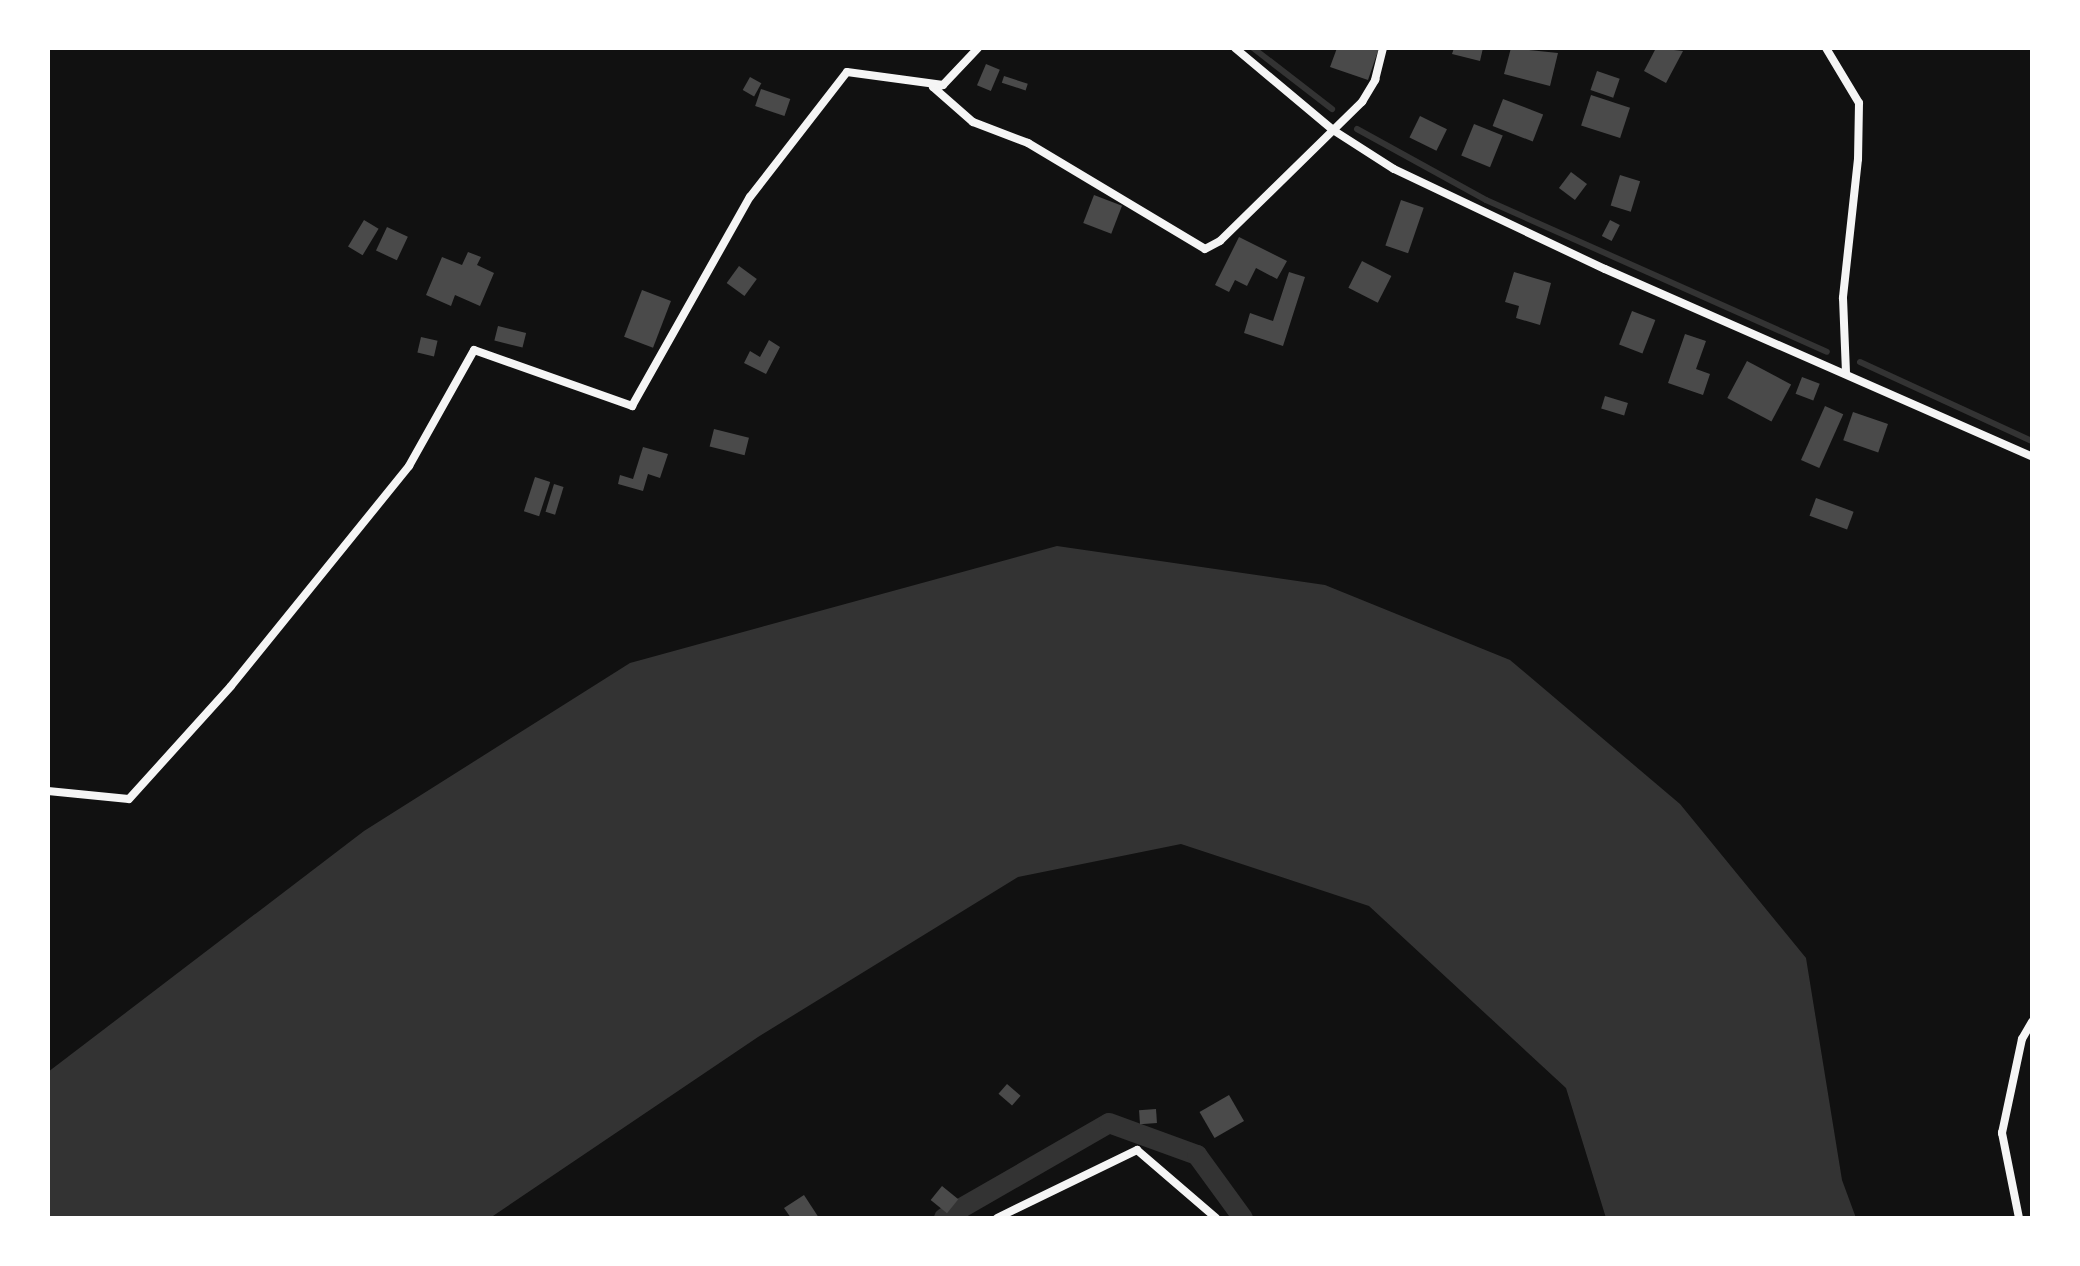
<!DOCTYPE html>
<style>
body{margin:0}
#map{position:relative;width:2080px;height:1266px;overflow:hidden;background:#111;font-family:Helvetica,sans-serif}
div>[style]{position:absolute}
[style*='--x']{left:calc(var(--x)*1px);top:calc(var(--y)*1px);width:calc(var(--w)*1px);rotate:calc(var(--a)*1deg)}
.water>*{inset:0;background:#333}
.stream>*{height:6px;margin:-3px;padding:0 3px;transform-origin:3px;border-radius:3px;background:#333}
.canal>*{height:20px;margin:-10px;padding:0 10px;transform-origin:10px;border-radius:10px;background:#333}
.building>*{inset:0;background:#4a4a4a;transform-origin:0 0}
.minor>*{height:8px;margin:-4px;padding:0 4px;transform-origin:4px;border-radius:4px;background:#f5f5f5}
span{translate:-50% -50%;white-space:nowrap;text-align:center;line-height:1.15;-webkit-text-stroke:6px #fff;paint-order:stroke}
.frame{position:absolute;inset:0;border:50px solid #fff;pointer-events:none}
</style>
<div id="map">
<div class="water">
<i style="clip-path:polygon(1057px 546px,1325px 585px,1510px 660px,1680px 804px,1806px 958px,1842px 1180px,1856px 1218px,1606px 1218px,1566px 1088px,1369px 906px,1181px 844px,1018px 877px,758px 1037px,490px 1218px,48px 1218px,48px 1072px,364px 831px,630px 663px)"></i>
</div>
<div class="stream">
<i style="--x:1253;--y:48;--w:100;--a:37.7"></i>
<i style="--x:1357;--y:129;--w:147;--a:28.8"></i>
<i style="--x:1486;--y:200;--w:373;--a:24"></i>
<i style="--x:1860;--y:362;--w:189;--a:24.7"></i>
</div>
<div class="canal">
<i style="--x:944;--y:1218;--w:190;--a:-29.9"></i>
<i style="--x:1109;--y:1123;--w:94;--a:20"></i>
<i style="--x:1197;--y:1155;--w:78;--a:53.9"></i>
</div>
<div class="building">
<i style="clip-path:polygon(1337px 48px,1379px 48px,1368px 80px,1330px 67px)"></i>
<i style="clip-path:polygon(1454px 48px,1483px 48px,1480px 61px,1452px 54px)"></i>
<i style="clip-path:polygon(1511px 48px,1558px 53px,1550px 86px,1504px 74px)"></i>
<i style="clip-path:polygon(1656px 48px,1683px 51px,1666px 83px,1644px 71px)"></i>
<i style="left:986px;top:64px;width:15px;height:23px;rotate:23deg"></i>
<i style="left:1597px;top:71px;width:24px;height:20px;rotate:19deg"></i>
<i style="left:1004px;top:76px;width:25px;height:7px;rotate:18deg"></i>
<i style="left:750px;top:77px;width:13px;height:15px;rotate:29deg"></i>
<i style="left:761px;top:89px;width:31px;height:18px;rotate:19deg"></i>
<i style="left:1591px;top:95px;width:41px;height:32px;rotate:18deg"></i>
<i style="left:1503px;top:99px;width:43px;height:29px;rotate:21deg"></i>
<i style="left:1420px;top:116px;width:30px;height:24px;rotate:26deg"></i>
<i style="left:1474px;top:124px;width:31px;height:34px;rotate:22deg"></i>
<i style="left:1571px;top:172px;width:20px;height:20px;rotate:37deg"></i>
<i style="left:1620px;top:175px;width:21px;height:32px;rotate:17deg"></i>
<i style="left:1094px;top:195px;width:30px;height:30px;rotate:21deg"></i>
<i style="left:1401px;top:200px;width:24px;height:48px;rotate:19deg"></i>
<i style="left:364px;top:220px;width:17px;height:31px;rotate:31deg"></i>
<i style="left:1610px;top:220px;width:11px;height:18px;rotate:27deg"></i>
<i style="left:387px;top:227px;width:23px;height:26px;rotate:25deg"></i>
<i style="clip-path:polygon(1239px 237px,1287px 261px,1277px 279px,1256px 268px,1247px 286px,1235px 280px,1229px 292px,1215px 285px)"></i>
<i style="clip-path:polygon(468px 252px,481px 257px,477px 265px,494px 273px,480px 306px,455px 295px,451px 306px,426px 295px,442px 257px,462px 265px)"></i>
<i style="left:1362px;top:261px;width:33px;height:30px;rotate:27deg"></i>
<i style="left:739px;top:266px;width:22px;height:21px;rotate:36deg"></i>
<i style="clip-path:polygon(1289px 272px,1305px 277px,1283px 346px,1244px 333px,1250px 313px,1273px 321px)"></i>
<i style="clip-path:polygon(1514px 272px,1551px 283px,1540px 325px,1516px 318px,1519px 306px,1505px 302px)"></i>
<i style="left:642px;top:290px;width:31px;height:50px;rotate:21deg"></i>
<i style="left:1632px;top:311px;width:25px;height:36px;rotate:21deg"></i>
<i style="left:498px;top:326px;width:29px;height:15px;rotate:14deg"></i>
<i style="clip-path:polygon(1685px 334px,1706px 341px,1696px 369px,1710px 374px,1703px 395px,1668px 383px)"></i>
<i style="left:421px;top:337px;width:17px;height:16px;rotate:13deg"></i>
<i style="clip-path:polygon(769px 340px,780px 347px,766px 374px,744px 363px,750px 351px,760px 357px)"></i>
<i style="left:1747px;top:361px;width:50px;height:42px;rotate:28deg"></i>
<i style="left:1802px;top:377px;width:19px;height:18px;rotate:21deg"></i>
<i style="left:1605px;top:396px;width:24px;height:13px;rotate:17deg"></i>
<i style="left:1825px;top:406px;width:20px;height:59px;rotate:24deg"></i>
<i style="left:1853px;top:412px;width:37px;height:30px;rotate:19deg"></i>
<i style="left:714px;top:429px;width:36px;height:18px;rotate:14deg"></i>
<i style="clip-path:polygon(643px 447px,668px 454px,660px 478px,648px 474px,643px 491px,618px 484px,620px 475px,633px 479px)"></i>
<i style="left:535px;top:477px;width:16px;height:36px;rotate:18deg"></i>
<i style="left:554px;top:484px;width:10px;height:29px;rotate:17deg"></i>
<i style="left:1816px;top:498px;width:40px;height:19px;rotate:20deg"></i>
<i style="left:1007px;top:1084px;width:18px;height:13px;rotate:41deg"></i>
<i style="left:1229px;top:1095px;width:30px;height:34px;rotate:60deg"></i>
<i style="left:1156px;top:1109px;width:14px;height:17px;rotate:86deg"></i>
<i style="left:942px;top:1186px;width:21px;height:18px;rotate:39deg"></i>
<i style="clip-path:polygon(804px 1195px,819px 1218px,791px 1218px,784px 1208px)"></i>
</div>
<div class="minor">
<i style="--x:1235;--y:48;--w:128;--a:39.9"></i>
<i style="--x:1333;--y:130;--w:72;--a:32.6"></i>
<i style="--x:1394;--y:169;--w:233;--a:25.4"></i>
<i style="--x:1605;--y:269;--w:466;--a:23.7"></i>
<i style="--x:1826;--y:48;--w:64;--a:59"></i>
<i style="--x:1859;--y:103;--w:56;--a:91"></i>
<i style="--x:1858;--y:159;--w:140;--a:96.2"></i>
<i style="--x:1843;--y:298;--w:76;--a:87.7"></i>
<i style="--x:940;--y:86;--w:7;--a:172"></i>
<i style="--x:933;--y:87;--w:53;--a:41.2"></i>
<i style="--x:973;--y:122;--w:59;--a:20.9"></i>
<i style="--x:1028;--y:143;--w:206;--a:30.9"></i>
<i style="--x:1205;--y:249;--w:17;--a:-28"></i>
<i style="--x:1220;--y:241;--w:199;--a:-44.4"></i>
<i style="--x:1362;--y:102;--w:26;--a:-59"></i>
<i style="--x:1375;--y:80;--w:33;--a:-76"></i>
<i style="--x:48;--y:791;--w:81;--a:5.6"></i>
<i style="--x:129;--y:799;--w:152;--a:-47.9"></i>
<i style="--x:231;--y:686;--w:283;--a:-51"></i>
<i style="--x:409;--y:466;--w:133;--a:-60.7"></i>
<i style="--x:474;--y:350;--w:168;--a:19.5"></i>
<i style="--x:632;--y:406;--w:240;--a:-60.6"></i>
<i style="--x:750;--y:197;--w:158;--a:-52.2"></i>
<i style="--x:847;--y:72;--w:97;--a:7.7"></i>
<i style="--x:943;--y:85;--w:51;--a:-46.6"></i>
<i style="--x:997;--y:1218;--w:156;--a:-25.9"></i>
<i style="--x:1137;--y:1150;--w:104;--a:40.7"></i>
<i style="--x:2019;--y:1218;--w:87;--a:-101.3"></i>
<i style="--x:2002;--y:1133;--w:96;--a:-78"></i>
<i style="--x:2022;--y:1039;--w:20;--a:-60"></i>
</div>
<div class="frame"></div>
</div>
